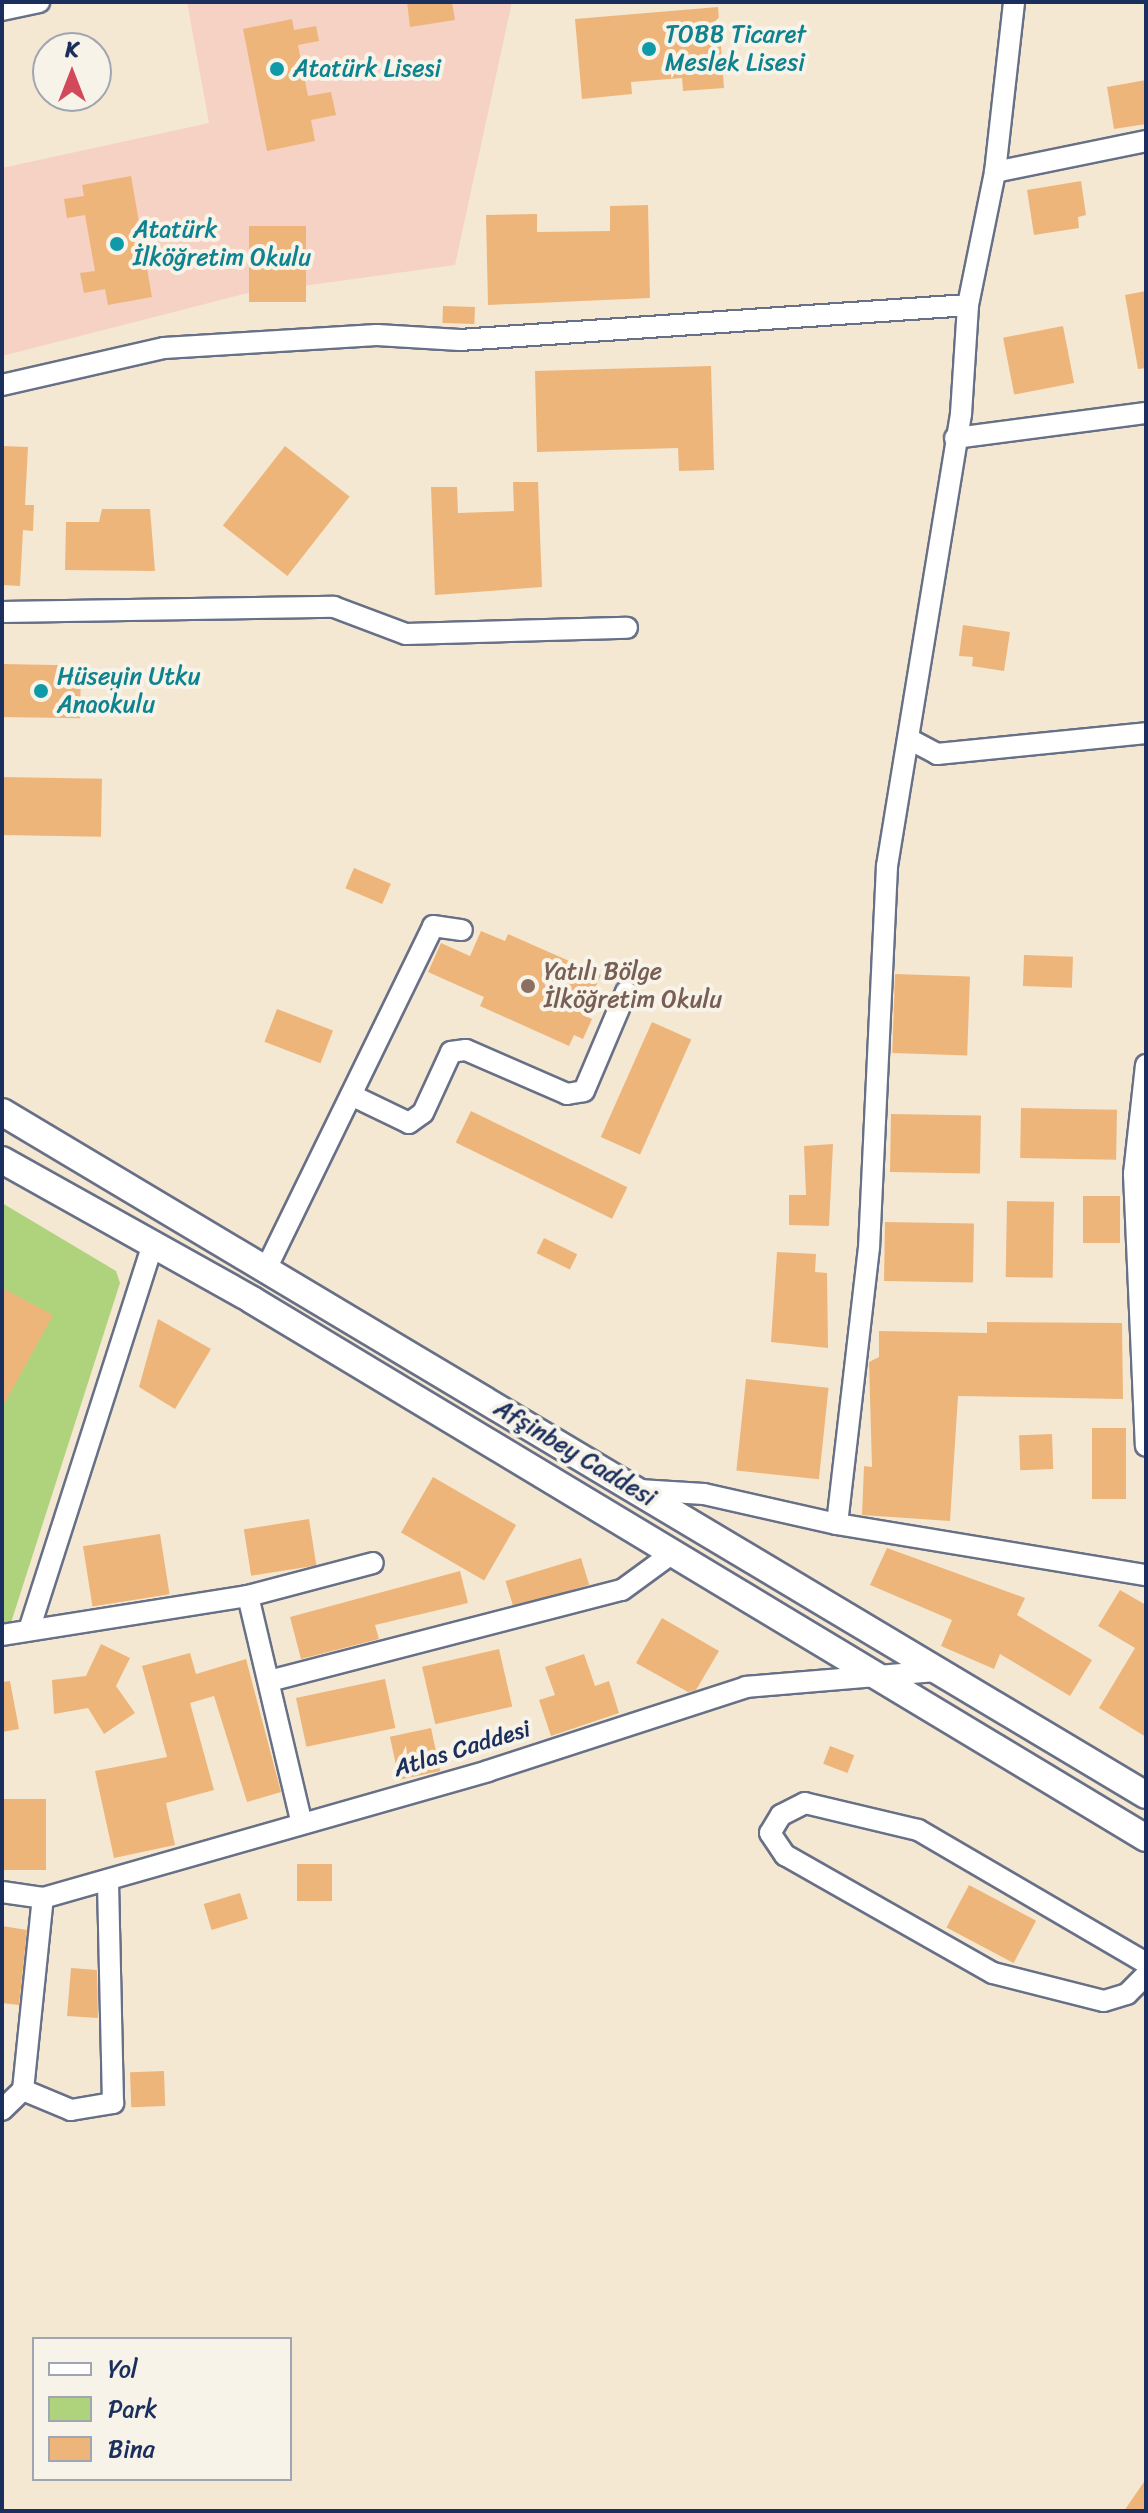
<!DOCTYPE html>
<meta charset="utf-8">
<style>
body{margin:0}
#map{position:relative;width:1148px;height:2513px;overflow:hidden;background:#f4e8d2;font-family:Sriracha,sans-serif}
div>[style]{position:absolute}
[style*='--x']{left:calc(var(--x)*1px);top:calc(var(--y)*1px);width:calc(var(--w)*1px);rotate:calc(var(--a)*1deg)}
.built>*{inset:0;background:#f6d2c4}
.green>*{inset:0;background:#afd37c}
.building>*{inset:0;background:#eeb57a;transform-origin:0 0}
.roads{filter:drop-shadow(2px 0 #677087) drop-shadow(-2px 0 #677087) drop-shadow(0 2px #677087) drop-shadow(0 -2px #677087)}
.minor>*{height:20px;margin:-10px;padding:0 10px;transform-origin:10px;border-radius:10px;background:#fff}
.major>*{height:26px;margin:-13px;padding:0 13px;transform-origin:13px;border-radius:13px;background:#fff}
.dots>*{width:22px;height:22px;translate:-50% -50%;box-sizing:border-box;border:4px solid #f7f3e8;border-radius:50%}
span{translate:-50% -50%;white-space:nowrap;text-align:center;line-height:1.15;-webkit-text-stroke:8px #f7f3e8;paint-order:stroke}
.culture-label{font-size:24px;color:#0d838f}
.left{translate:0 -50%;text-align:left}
.education-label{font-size:24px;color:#785e54}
.street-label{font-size:24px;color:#1b2f5e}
.frame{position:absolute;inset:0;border:4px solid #1b2f5e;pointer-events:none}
.legend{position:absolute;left:32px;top:2337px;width:260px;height:144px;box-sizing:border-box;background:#f7f3e8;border:2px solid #9fa5b1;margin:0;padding:10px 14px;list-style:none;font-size:24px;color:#1b2f5e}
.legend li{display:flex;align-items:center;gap:16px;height:40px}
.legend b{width:40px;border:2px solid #9fa5b1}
.north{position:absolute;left:32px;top:32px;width:80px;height:80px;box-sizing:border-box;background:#f7f3e8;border:2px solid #9fa5b1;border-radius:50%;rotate:0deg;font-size:22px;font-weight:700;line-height:32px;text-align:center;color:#1b2f5e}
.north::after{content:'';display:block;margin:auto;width:28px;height:36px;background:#d1495b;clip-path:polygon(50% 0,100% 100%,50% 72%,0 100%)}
</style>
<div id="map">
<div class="built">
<i style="clip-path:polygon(187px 2px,512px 2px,455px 265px,244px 294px,2px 356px,2px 168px,209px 123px)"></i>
</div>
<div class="green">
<i style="clip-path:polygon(2px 1203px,116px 1271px,120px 1283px,8px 1632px,2px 1633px)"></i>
</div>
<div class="building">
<i style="clip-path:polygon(407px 2px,452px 2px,455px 20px,410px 27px)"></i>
<i style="clip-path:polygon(718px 7px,724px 88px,683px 91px,682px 78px,631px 82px,632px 94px,582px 99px,575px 19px)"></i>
<i style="clip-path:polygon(292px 19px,294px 30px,316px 26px,319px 41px,298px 45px,308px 96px,331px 92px,336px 115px,311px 120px,315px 141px,267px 151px,243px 29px)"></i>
<i style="clip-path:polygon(1146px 80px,1146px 124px,1114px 129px,1107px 87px)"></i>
<i style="clip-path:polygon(131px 176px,152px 297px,108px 305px,105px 289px,84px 293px,80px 273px,95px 271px,85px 215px,67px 218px,64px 199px,84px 196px,82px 185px)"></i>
<i style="clip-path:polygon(1081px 181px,1086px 215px,1078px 217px,1079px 228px,1034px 235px,1027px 190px)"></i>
<i style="clip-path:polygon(648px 205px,650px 298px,488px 305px,486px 215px,537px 214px,537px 232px,610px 231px,610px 206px)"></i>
<i style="left:249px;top:226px;width:57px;height:76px"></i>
<i style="clip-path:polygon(1146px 291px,1146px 368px,1138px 369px,1125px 295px)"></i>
<i style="left:443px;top:306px;width:32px;height:17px;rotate:2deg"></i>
<i style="left:1063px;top:326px;width:58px;height:61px;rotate:79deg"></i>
<i style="clip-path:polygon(711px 366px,714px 470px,679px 471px,678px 448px,537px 452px,535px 371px)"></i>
<i style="clip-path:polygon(2px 446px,28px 447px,25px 505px,34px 505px,33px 531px,23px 530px,20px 586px,2px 585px)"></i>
<i style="left:285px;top:446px;width:82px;height:101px;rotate:38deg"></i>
<i style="clip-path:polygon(513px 482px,538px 482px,542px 587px,435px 595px,431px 487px,457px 487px,458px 513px,514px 511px)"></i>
<i style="clip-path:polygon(102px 509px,150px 509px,155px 571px,65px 570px,66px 522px,99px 522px)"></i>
<i style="clip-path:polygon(963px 625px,1010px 632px,1004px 671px,972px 666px,973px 657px,959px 656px)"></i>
<i style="left:2px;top:664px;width:79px;height:53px;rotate:1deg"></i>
<i style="left:2px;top:777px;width:100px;height:58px;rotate:1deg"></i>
<i style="left:354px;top:868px;width:40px;height:22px;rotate:23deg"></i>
<i style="clip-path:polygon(481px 931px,505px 941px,508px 934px,601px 975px,583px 1015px,592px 1019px,583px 1039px,574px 1035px,569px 1046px,480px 1006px,484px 997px,428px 972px,441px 943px,470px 956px)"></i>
<i style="left:1024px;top:955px;width:49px;height:31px;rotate:2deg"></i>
<i style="left:895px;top:974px;width:75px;height:79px;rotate:2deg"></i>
<i style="left:277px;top:1009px;width:60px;height:35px;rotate:21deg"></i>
<i style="left:652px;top:1022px;width:43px;height:126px;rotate:24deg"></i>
<i style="left:1021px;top:1108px;width:96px;height:50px;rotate:1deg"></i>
<i style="left:471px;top:1111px;width:174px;height:35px;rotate:26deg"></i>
<i style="left:891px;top:1114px;width:90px;height:58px;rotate:1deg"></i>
<i style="clip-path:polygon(833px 1144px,829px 1226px,789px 1225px,789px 1195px,806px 1195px,804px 1146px)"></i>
<i style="left:1083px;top:1196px;width:37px;height:47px"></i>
<i style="left:1007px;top:1201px;width:47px;height:76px;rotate:1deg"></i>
<i style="left:885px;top:1222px;width:89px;height:59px;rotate:1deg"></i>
<i style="left:544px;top:1238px;width:37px;height:17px;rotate:26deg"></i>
<i style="clip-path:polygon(777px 1252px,816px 1254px,815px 1272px,827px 1273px,828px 1348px,771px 1342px)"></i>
<i style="clip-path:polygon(2px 1288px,53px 1315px,2px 1408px)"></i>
<i style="clip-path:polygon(158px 1319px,211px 1349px,175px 1409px,139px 1387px)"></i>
<i style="clip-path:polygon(987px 1322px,1122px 1323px,1123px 1399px,958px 1396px,950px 1521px,862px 1515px,864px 1466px,872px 1467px,869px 1362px,879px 1357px,879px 1331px,987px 1333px)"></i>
<i style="left:746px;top:1379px;width:83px;height:92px;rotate:6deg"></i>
<i style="left:1092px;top:1428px;width:34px;height:71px"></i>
<i style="left:1052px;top:1434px;width:35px;height:33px;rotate:88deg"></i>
<i style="left:433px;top:1477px;width:96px;height:64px;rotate:30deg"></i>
<i style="left:309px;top:1519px;width:47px;height:66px;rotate:81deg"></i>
<i style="left:160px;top:1534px;width:61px;height:78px;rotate:81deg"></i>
<i style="clip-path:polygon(887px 1548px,1025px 1598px,1017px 1615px,1092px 1660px,1070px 1696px,1000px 1654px,994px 1669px,941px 1646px,952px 1620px,870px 1585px)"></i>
<i style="left:581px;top:1558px;width:28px;height:79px;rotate:73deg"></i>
<i style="clip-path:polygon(460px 1571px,468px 1603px,375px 1625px,379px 1639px,301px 1659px,290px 1617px)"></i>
<i style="clip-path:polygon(1120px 1590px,1146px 1605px,1146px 1737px,1099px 1708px,1135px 1648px,1098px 1626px)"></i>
<i style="clip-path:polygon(662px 1618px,719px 1651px,696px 1690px,688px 1692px,636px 1663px)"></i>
<i style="clip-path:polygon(101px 1644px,130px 1658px,116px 1686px,135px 1713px,104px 1734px,88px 1708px,54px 1714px,52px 1680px,86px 1676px)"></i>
<i style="left:499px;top:1649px;width:59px;height:79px;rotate:77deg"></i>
<i style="clip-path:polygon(190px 1653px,196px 1674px,246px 1659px,281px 1792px,247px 1802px,214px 1696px,190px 1703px,214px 1790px,166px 1803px,175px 1845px,114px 1858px,95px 1771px,167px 1757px,142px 1666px)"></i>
<i style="clip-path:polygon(584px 1654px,595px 1686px,609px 1681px,619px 1713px,551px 1736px,539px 1700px,555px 1695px,545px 1667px)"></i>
<i style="left:385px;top:1679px;width:50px;height:91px;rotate:78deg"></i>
<i style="clip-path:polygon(10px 1681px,19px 1729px,2px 1732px,2px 1682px)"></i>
<i style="left:431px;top:1728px;width:44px;height:42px;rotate:78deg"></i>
<i style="left:830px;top:1746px;width:26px;height:19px;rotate:21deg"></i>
<i style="left:2px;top:1799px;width:44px;height:71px"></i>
<i style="left:297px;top:1864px;width:35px;height:37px"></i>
<i style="left:969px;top:1885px;width:76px;height:48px;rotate:28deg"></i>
<i style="left:240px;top:1893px;width:27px;height:38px;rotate:73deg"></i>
<i style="clip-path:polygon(2px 1926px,27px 1930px,19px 2005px,2px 2003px)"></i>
<i style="clip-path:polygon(71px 1968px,97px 1970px,98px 2018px,67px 2016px)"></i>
<i style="left:164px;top:2071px;width:35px;height:34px;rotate:88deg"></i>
<i style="clip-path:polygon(1146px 2479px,1146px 2511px,1124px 2511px)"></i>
</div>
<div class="roads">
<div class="minor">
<i style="--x:2;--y:10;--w:38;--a:-12"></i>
<i style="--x:995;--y:172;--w:154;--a:-11.6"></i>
<i style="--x:2;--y:385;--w:166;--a:-12.9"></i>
<i style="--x:164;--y:348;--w:213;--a:-3.5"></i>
<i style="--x:377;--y:335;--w:83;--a:3.4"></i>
<i style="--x:460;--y:340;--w:509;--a:-3.94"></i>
<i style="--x:955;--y:438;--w:193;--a:-7.5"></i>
<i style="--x:2;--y:612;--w:332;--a:-0.9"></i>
<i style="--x:334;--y:607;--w:77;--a:20.6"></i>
<i style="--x:406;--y:634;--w:221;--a:-1.6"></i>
<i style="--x:909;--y:739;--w:32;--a:28"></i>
<i style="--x:937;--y:754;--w:210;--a:-5.7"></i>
<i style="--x:1146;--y:1065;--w:110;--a:96.3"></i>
<i style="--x:1134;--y:1174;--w:272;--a:87.5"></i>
<i style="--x:351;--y:1095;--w:64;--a:25.8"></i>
<i style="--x:409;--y:1123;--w:17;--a:-36"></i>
<i style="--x:423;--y:1113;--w:67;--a:-65.3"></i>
<i style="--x:451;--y:1052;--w:15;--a:-8"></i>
<i style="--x:466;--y:1050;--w:110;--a:23.5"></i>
<i style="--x:567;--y:1094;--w:17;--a:-10"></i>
<i style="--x:584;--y:1091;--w:108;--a:-67"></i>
<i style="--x:266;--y:1269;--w:381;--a:-64"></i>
<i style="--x:433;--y:926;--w:29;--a:8"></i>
<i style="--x:639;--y:1490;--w:65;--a:3.5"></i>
<i style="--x:704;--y:1494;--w:136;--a:12.7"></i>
<i style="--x:837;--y:1524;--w:278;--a:-83.4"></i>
<i style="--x:869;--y:1248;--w:382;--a:-87.3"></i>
<i style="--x:887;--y:866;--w:458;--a:-80.7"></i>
<i style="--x:961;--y:414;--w:109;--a:-86.3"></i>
<i style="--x:968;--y:305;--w:136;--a:-78.5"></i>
<i style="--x:995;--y:172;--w:171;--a:-83.6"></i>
<i style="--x:837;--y:1524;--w:313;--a:9.4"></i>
<i style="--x:248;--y:1596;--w:231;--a:76.7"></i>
<i style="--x:29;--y:1630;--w:403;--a:-72.2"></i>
<i style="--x:2;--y:1635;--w:249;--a:-9"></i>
<i style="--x:248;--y:1596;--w:129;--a:-14.8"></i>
<i style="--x:273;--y:1680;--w:360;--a:-14.5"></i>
<i style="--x:622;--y:1590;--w:64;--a:-36.2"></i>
<i style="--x:2;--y:1892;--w:41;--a:8.3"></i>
<i style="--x:43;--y:1898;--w:463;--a:-15.9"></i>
<i style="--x:488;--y:1771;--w:271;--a:-18"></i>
<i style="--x:746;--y:1687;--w:192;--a:-4.8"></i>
<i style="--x:1146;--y:1963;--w:264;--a:-149.7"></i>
<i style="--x:918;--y:1830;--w:116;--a:-166.6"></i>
<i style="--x:805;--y:1803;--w:27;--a:153"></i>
<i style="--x:781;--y:1815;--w:21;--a:121"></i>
<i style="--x:770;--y:1833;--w:27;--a:56"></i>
<i style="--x:785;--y:1855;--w:239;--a:29.6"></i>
<i style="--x:993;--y:1973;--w:114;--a:14.2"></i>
<i style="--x:1104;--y:2001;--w:24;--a:-17"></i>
<i style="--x:1127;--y:1994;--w:27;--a:-45"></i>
<i style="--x:23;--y:2090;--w:52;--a:22.6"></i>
<i style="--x:71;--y:2110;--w:43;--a:-9.5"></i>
<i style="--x:113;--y:2103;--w:223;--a:-91.3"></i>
<i style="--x:2;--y:2110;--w:29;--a:-44"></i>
<i style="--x:23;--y:2090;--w:193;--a:-84.1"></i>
</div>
<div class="major">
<i style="--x:2;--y:1112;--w:1332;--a:30.84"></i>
<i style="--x:2;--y:1160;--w:287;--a:29.2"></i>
<i style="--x:252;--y:1300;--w:1043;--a:31.04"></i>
</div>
</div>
<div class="dots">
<i style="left:649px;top:49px;background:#0f9aa8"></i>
<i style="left:277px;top:69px;background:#0f9aa8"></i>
<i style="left:117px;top:244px;background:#0f9aa8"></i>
<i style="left:41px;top:691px;background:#0f9aa8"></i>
<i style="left:528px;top:986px;background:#8d6e63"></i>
</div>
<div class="culture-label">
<span class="left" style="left:665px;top:49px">TOBB Ticaret<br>Meslek Lisesi</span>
<span class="left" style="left:293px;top:69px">Atatürk Lisesi</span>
<span class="left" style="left:133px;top:244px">Atatürk<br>İlköğretim Okulu</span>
<span class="left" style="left:57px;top:691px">Hüseyin Utku<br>Anaokulu</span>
</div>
<div class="education-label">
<span class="left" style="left:544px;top:986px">Yatılı Bölge<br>İlköğretim Okulu</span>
</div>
<div class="street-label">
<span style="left:575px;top:1453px;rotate:31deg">Afşinbey Caddesi</span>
<span style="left:462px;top:1749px;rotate:-17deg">Atlas Caddesi</span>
</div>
<div class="frame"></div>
<ul class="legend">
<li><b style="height:10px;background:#fff"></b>Yol</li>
<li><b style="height:22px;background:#afd37c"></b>Park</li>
<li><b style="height:22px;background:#eeb57a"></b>Bina</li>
</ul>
<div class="north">K</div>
</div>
